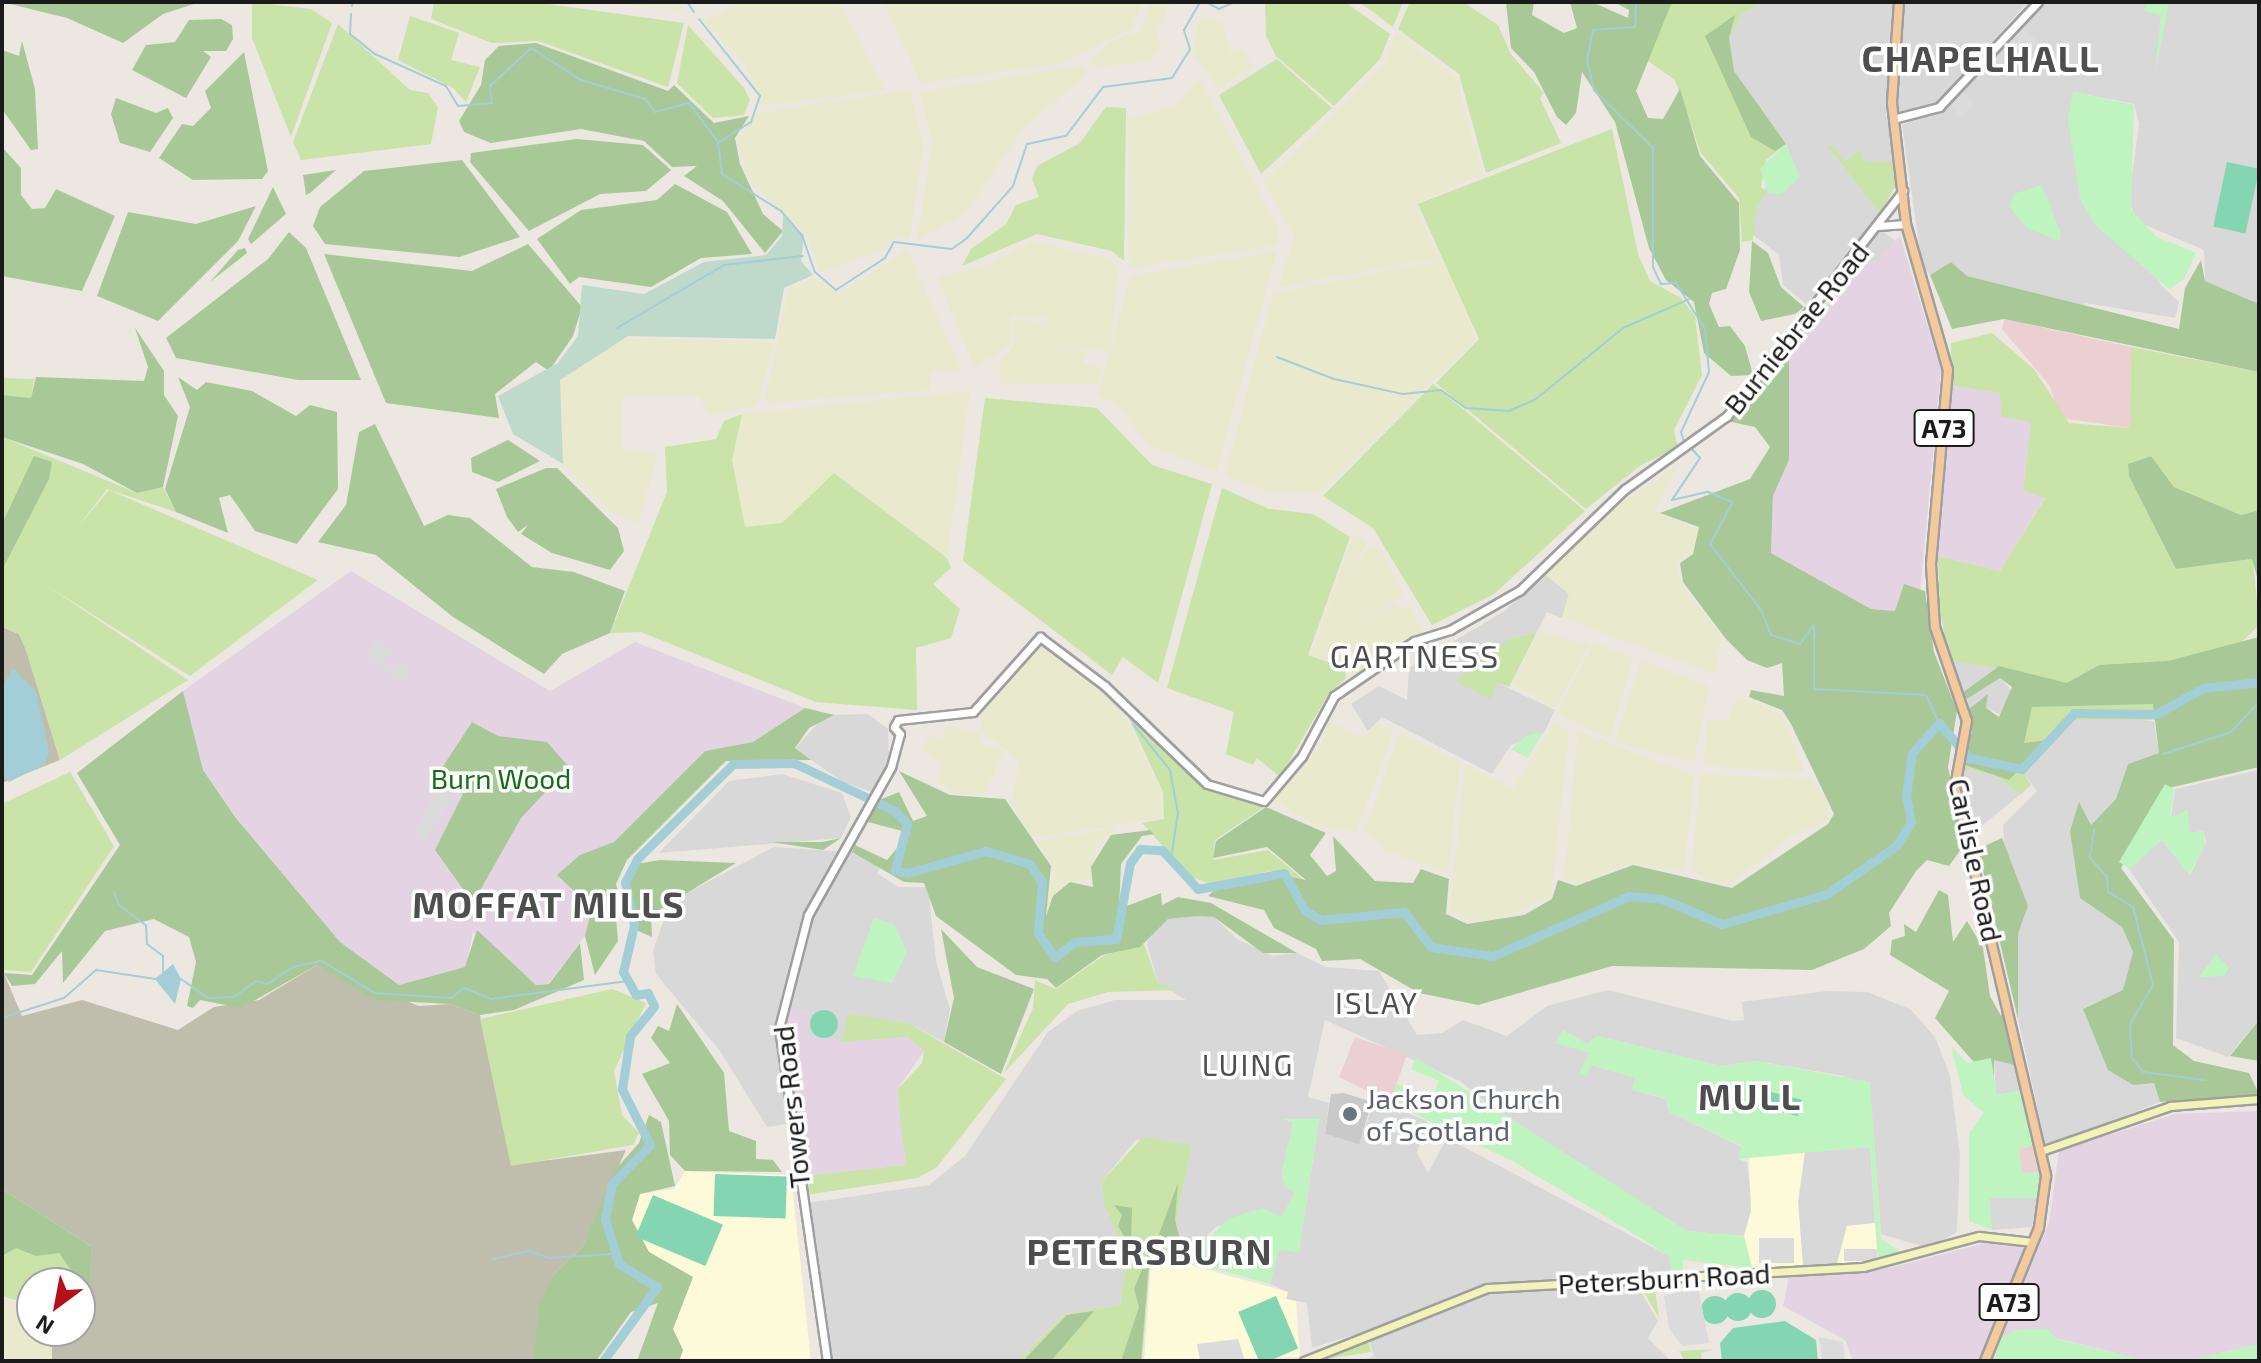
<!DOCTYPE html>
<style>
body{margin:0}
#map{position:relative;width:2261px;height:1363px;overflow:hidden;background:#ece7e1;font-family:"Exo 2",sans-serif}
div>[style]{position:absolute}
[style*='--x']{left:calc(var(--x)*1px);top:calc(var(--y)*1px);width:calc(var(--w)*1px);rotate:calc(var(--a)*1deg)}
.residential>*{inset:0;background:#d9d8d8}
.commercial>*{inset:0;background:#ecd0d1}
.industrial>*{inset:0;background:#e4d3e2}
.education>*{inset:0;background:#fcfad9}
.religious>*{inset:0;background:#c9c9c9}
.construction>*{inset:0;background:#bfbead}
.farmland>*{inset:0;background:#e9eacd}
.grass>*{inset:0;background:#c9e3a9}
.forest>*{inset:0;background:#a9c898}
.wetland>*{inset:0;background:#bfd9cb}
.park>*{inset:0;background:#bff4c0}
.pitch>*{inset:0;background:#83d6b1;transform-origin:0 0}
.round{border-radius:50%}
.parking>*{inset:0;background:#dbdbdb;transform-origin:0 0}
.water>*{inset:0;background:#a4ced7}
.stream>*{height:2px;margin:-1px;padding:0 1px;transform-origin:1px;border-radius:1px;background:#a4ced7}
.river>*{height:9px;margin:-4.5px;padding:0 4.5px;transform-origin:4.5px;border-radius:4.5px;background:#a4ced7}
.roads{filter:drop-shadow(2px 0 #9f9f9f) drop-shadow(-2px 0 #9f9f9f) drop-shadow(0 2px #9f9f9f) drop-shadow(0 -2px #9f9f9f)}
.tertiary>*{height:7px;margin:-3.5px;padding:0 3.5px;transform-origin:3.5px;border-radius:3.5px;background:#fff}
.secondary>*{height:7px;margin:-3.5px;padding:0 3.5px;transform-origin:3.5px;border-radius:3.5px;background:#f4f3b7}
.primary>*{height:8px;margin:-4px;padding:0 4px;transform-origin:4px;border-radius:4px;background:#f4ca9d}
.dots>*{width:22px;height:22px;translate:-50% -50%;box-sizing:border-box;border:4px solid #fff;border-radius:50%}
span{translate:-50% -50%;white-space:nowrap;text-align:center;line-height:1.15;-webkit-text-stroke:7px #fff;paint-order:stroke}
.shield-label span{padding:2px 6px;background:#fff;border:2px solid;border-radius:6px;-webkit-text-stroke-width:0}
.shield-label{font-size:26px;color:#1b1b1b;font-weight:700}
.street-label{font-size:28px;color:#1b1b1b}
.park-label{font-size:28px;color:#136f15}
.worship-label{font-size:28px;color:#5b616d}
.left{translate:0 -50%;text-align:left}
.neighbourhood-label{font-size:30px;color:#4e4e4e;letter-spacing:2px}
.quarter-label{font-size:32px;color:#4e4e4e;letter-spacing:2px}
.district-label{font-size:36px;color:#4e4e4e;font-weight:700;letter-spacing:2px}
.frame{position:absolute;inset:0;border:4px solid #1b1b1b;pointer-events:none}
.north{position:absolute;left:16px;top:1267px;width:80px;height:80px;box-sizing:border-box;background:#fff;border:2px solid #a4a4a4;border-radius:50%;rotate:212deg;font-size:22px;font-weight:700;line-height:32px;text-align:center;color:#1b1b1b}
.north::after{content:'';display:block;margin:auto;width:28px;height:36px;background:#b70e18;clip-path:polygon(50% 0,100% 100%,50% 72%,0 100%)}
</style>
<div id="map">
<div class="residential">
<i style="clip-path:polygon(1763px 2px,1895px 2px,1886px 115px,1896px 162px,1863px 161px,1861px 150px,1844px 161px,1827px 146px,1880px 214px,1874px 226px,1896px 241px,1878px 262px,1852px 249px,1806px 304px,1783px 285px,1779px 255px,1752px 234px,1757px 206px,1785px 144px,1734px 71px,1728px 38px,1742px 14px)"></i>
<i style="clip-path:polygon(1905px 2px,2028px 2px,1934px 105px,1897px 112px)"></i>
<i style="clip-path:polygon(2044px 2px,2259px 2px,2259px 304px,2205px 281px,2204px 250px,2136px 221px,2129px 199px,2139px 124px,2134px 104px,2073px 92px,2161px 285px,2179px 302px,2175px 318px,2085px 303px,2083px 308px,1967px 276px,1951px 262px,1930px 275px,1922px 265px,1902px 125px,1941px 110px)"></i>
<i style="clip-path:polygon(1543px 572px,1569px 594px,1562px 618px,1547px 612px,1537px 632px,1509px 639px,1491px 699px,1498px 683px,1555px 710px,1544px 733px,1511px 745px,1492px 774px,1382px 717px,1368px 731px,1351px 704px,1379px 686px,1407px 700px,1409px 668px,1506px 610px)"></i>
<i style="clip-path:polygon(1949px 660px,1999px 666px,1962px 693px)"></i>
<i style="clip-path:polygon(2000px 678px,2014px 693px,2001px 715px,1986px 708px,1988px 696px,1969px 709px,1967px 699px)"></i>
<i style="clip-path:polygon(825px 715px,868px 714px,888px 729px,889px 762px,872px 792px,843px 782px,795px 749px)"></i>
<i style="clip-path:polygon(2104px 717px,2154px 721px,2159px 753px,2128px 764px,2116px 799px,2091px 825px,2080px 804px,2080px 898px,2122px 927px,2133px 952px,2124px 990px,2084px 1008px,2133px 1085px,2154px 1083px,2160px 1102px,2046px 1147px,2018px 1019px,2018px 934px,2028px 906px,2005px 859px,2003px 825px,2037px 791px,2023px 772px,2073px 720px)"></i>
<i style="clip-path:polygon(1963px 769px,1994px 775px,2021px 794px,1974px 832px)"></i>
<i style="clip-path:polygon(2259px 770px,2259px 1019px,2228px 1057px,2176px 1038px,2179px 942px,2127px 866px,2162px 840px,2190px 875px,2206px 842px,2203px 831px,2188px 833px,2184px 816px,2171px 817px,2175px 789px)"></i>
<i style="clip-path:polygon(782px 774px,842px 793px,851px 817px,841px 838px,659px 853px,729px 781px)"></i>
<i style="clip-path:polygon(774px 847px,852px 852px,881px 866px,877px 873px,898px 887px,928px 887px,936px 961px,950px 1009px,944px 1042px,908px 1023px,848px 1015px,842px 1042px,806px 1036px,810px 1012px,782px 1006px,788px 1124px,767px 1127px,720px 1051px,656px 974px,653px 951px,670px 902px)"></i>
<i style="clip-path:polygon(1198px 916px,1214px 917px,1237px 939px,1273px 956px,1297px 953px,1326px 967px,1379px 971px,1417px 1035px,1442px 1033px,1463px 1020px,1507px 1036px,1547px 1006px,1608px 990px,1732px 1021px,1744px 1020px,1742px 1002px,1827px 991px,1867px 992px,1910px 1009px,1935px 1037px,1950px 1076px,1960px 1156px,1957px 1232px,1928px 1248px,1881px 1234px,1873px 1127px,1844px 1076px,1756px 1061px,1721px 1066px,1597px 1036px,1588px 1044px,1575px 1039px,1590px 1052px,1580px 1073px,1591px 1065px,1636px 1078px,1633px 1090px,1666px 1099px,1669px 1112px,1742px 1147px,1738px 1159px,1747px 1162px,1752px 1211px,1744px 1236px,1687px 1231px,1507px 1119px,1460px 1081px,1325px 1020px,1308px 1097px,1329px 1103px,1325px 1134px,1359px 1143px,1375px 1100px,1427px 1121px,1417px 1153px,1428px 1173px,1447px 1138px,1669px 1256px,1672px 1272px,1636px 1284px,1658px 1321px,1648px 1338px,1671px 1361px,1359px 1361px,1374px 1356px,1366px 1331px,1312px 1348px,1307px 1303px,1286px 1299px,1288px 1292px,1270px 1284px,1279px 1249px,1299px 1252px,1319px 1120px,1284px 1119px,1293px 1122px,1282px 1174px,1285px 1187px,1295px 1192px,1282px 1217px,1217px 1226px,1194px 1249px,1180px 1243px,1176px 1221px,1192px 1145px,1136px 1140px,1102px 1181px,1104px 1205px,1127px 1256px,1120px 1305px,1064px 1314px,1018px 1361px,827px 1361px,801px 1204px,929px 1185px,965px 1156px,1048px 1032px,1077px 1011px,1115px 1000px,1186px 1000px,1158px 983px,1147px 944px,1151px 929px,1168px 919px)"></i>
<i style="clip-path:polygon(2006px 1057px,2019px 1066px,2025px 1090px,1996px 1095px,1994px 1060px)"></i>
<i style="clip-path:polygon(1870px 1147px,1875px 1223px,1847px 1226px,1837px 1264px,1803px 1267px,1798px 1202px,1805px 1151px)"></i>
<i style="clip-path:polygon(1989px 1198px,2039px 1198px,2032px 1227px,1992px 1230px)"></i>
</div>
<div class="commercial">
<i style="clip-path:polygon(2004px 319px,2131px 347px,2130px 428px,2060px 418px,2050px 386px,2002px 329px)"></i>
<i style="clip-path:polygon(1355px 1037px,1407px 1055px,1390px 1102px,1339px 1077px)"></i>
<i style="clip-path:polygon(2035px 1145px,2040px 1172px,2022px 1174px,2019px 1149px)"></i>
</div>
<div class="industrial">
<i style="clip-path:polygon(1900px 236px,1941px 370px,1918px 613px,1871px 609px,1771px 553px,1773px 496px,1789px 460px,1789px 350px,1866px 256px,1878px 261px)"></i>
<i style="clip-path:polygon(1952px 386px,2000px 393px,2031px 422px,2023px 491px,2045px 497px,2000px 571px,1938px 556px)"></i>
<i style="clip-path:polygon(351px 571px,550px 691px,635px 642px,805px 708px,753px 742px,705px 751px,614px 842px,590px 929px,548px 984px,536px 985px,473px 932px,466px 967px,399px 985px,340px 942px,236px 817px,203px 770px,183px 691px)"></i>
<i style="clip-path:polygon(787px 1007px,810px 1012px,806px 1036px,842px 1042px,908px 1037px,924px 1051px,897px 1090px,907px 1165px,802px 1176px,785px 1045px)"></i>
<i style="clip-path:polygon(2259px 1111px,2259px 1344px,2187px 1361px,2147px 1361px,2020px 1329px,2001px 1338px,2049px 1223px,2059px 1151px,2175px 1114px)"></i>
<i style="clip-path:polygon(2000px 1239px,2024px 1248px,1981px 1361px,1853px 1361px,1845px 1340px,1783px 1306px,1789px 1277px,1894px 1267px)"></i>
</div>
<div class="education">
<i style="clip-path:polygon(1805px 1151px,1798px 1202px,1803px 1267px,1752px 1268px,1744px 1236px,1751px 1211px,1749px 1156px)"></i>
<i style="clip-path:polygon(685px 1171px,791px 1175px,811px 1361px,679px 1361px,683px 1350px,673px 1329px,693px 1277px,649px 1252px,632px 1220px,640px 1194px,674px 1189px)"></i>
<i style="clip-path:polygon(1875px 1223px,1878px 1262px,1837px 1264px,1847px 1226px)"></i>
<i style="clip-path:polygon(1158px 1256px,1288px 1292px,1286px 1299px,1296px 1301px,1300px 1357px,1144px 1361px,1151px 1263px)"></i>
</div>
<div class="religious">
<i style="clip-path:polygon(1344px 1093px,1372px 1102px,1359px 1144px,1325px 1134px,1331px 1094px)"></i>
</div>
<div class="construction">
<i style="clip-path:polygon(2px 627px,19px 634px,26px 650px,60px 760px,2px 783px)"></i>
<i style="clip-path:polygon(317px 965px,419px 1006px,450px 1004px,480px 1015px,511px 1165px,626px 1150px,583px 1246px,554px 1274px,534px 1361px,52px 1361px,52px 1331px,80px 1331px,92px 1247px,2px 1189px,2px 969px,22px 1016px,82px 1000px,178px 1030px,214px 1007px,259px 1000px)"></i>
</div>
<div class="farmland">
<i style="clip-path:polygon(612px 2px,682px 2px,684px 10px,663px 8px)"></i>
<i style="clip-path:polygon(740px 2px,839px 2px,885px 90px,763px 106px,743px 61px,703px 22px)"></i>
<i style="clip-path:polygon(883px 2px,1143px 2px,1131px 28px,1063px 63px,921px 83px)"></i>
<i style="clip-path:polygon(1150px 2px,1171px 2px,1157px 32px,1161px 50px,1151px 61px,1095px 67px,1087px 61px,1112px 41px,1142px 30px)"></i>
<i style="clip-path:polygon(1208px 17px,1222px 23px,1231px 53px,1242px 49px,1253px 67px,1218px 89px,1192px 52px,1199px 20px)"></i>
<i style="clip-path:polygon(1396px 33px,1456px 77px,1482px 174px,1415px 204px,1439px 258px,1279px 287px,1294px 236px,1263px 181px,1383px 65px)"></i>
<i style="clip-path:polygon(1078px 66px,1087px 72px,1021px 132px,966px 213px,917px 240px,932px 142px,920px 92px)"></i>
<i style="clip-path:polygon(1199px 77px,1279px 230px,1279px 245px,1129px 268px,1128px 119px,1176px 106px)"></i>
<i style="clip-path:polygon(910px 90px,923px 145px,910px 239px,896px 237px,880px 251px,819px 272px,808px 236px,749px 180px,737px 140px,757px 113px)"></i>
<i style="clip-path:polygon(1031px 240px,1112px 260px,1118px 269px,1110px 352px,1050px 345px,1086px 352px,1083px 364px,1104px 368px,1099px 384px,1000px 383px,999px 363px,1015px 343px,1014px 320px,1045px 322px,1047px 346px,1046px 318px,1011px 316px,1010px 346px,974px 367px,937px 277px,989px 265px)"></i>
<i style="clip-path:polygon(907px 250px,962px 370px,931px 372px,930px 390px,764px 403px,789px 289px,816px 277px,837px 294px)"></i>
<i style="clip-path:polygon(1277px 251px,1216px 472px,1150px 446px,1114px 402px,1098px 396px,1130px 276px)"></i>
<i style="clip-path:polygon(1446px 260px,1476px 339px,1320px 493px,1266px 491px,1225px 475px,1273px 293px)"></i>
<i style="clip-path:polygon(622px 338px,774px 342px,757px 406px,711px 415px,698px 396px,623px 395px,621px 449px,657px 454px,639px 523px,614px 514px,563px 464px,559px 379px)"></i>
<i style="clip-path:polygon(970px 391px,947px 558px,835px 473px,782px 523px,745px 527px,732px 460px,742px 414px)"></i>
<i style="clip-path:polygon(1679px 464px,1654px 511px,1700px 530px,1692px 552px,1676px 564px,1681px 584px,1722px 636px,1715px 674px,1562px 618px,1569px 594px,1546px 575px,1595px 520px)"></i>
<i style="clip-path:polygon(1353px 535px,1367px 541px,1350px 577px,1370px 543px,1384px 555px,1403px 595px,1373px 614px,1347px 583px,1373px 616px,1394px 603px,1400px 610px,1409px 606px,1423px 631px,1352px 676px,1345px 666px,1311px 655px)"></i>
<i style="clip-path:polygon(1540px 631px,1589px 645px,1555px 708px,1512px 683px)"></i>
<i style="clip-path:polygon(1035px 642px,1097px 684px,1123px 715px,1161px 791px,1162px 818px,1034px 838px,1023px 824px,1012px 803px,1019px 760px,984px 734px,980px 714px)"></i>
<i style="clip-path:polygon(1594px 642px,1633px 658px,1610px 739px,1557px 713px)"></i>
<i style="clip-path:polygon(1641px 660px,1709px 686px,1694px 762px,1615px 742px)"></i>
<i style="clip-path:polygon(1738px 696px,1781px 713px,1805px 772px,1704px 766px,1707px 720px,1728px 721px)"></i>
<i style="clip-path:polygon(1329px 721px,1362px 737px,1378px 722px,1393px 732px,1356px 832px,1319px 827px,1274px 800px,1321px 745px)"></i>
<i style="clip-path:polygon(1554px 723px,1569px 732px,1551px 897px,1493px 921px,1469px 920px,1450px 910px,1465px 764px,1513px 788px)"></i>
<i style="clip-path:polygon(947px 726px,980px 733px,977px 742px,1004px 751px,984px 795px,954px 793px,936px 782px,942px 764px,924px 750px,928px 736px,943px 738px)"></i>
<i style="clip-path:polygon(1578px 731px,1694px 776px,1684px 871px,1630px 863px,1580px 884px,1564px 879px)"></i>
<i style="clip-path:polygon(1400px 732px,1460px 762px,1448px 873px,1386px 851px,1364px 832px)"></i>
<i style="clip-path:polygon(1700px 774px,1810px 779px,1825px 796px,1829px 820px,1791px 836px,1733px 883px,1710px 881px,1692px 870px)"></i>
<i style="clip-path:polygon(1116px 828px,1096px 847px,1090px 882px,1066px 881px,1045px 909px,1055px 869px,1036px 842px)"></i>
<i style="clip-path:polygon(2px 1299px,32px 1307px,32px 1331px,52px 1331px,52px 1361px,2px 1361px)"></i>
</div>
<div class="grass">
<i style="clip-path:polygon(252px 2px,311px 9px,332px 23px,291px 137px,252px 38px)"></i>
<i style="clip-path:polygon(434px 2px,533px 2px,684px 23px,668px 87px,538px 41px,492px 43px,431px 19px)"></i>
<i style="clip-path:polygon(1265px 2px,1345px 2px,1390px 34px,1380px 59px,1334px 106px,1276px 56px,1266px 36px)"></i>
<i style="clip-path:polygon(1359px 2px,1403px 2px,1393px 27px)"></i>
<i style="clip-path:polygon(1410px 2px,1463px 2px,1498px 25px,1510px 53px,1544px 93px,1540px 98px,1561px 143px,1486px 173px,1459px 74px,1398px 29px)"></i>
<i style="clip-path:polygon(1640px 2px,1763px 2px,1742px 14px,1729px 38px,1734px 71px,1786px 144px,1766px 160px,1761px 187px,1767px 192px,1757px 206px,1753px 240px,1742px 242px,1739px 198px,1701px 153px,1675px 80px,1634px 51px)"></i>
<i style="clip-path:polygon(410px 16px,459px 33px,451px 60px,480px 67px,466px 102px,453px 88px,398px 60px)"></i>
<i style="clip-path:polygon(338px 24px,410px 90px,428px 93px,438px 107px,431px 144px,301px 160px,293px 142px)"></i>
<i style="clip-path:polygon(688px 25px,744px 88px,750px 100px,744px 115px,713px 118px,677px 83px)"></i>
<i style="clip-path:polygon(1277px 59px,1332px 108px,1261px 174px,1219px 95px)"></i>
<i style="clip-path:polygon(1106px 107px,1126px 108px,1124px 261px,1112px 251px,1037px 234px,962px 266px,971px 249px,1006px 224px,1016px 205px,1039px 197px,1032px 179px,1037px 166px,1080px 143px)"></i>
<i style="clip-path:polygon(1612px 129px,1638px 254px,1650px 281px,1681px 298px,1695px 316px,1702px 375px,1674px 430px,1678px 448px,1641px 465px,1586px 509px,1436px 383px,1479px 339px,1418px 204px)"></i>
<i style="clip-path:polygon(1833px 145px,1844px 161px,1861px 150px,1863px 161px,1896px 162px,1898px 181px,1880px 214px,1827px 146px)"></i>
<i style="clip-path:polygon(1992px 333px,2034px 369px,2069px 423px,2130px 428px,2131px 347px,2259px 372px,2259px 510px,2241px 515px,2174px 487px,2151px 456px,2128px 464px,2176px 569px,2253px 559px,2259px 625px,2163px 720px,2073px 720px,2023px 772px,2031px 785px,2021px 794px,1994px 775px,1963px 769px,2029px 674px,1949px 660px,1940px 610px,1938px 556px,2000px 571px,2045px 498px,2023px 491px,2031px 422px,2001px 416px,2000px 393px,1952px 386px,1951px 343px)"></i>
<i style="clip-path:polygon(2px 378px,34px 379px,31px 398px,2px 395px)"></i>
<i style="clip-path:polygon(1433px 384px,1585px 511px,1494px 594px,1432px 625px,1373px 528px,1323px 496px)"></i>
<i style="clip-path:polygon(985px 398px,1097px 408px,1152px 465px,1212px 484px,1158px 683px,1123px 657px,1112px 675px,963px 561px)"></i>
<i style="clip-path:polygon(742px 414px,732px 460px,745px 527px,782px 523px,834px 473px,947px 558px,951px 568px,933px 584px,960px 609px,951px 638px,916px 648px,917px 710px,816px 702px,641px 632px,610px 633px,667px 492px,665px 447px,716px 439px,724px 421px)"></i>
<i style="clip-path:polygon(2px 437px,137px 493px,163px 487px,176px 512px,107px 489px,78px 527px,109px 490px,318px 580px,190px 676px,43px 583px,188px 680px,60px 760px,26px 650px,19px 634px,2px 627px)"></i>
<i style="clip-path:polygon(1222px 488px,1269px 509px,1313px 514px,1350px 537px,1308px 655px,1345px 668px,1346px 678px,1329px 693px,1280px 777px,1257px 758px,1253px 765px,1226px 754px,1234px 712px,1167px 688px)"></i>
<i style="clip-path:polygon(1537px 632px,1509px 687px,1498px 683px,1491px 699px,1455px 681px,1509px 639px)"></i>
<i style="clip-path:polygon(1127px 714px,1204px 787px,1264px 807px,1215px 840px,1213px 860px,1268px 850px,1304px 880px,1270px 871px,1211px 884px,1191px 877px,1142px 823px,1164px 819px,1163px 792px)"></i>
<i style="clip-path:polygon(70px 772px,114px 846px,31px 972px,3px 970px,2px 804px)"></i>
<i style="clip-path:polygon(1144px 944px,1158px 983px,1178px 990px,1108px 992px,1068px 1004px,1004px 1073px,1033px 1008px,1035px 980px,1056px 989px,1103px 956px)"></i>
<i style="clip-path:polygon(612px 989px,646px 1003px,614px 1071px,622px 1115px,639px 1133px,633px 1145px,511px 1166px,480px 1019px)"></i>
<i style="clip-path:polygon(848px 1014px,908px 1023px,1006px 1079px,937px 1167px,918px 1178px,806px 1195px,802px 1176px,906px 1165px,897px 1090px,922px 1063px,924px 1051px,908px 1037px,842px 1042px)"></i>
<i style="clip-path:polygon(1143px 1137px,1192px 1145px,1176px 1221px,1180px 1243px,1194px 1249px,1193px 1264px,1158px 1254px,1150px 1262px,1142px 1361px,1018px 1361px,1065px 1314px,1120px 1305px,1127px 1256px,1104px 1205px,1102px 1181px)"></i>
<i style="clip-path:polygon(2px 1189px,92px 1247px,89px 1296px,80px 1311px,80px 1283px,32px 1283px,32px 1305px,2px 1296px)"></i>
<i style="clip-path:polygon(1639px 1283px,1654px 1284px,1659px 1318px)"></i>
<i style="clip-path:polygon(1367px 1337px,1371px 1352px,1313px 1361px)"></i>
<i style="clip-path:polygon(1714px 1349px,1701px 1353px,1702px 1361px,1685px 1361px,1679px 1351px)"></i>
</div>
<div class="forest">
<i style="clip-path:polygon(2px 2px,200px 2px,163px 14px,123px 43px,67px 18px)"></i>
<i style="clip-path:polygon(1506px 2px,1534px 2px,1532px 15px,1564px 33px,1577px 28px,1570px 2px,1592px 2px,1628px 18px,1629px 10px,1614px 2px,1672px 2px,1636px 91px,1648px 118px,1663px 119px,1680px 89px,1700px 156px,1739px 203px,1740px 250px,1726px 289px,1712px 293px,1709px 304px,1719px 327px,1730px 326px,1745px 346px,1753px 375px,1731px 376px,1704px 353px,1694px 302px,1666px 280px,1649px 248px,1615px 122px,1582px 72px,1576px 113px,1566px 125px,1557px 117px,1534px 72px,1511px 48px)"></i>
<i style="clip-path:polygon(1735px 15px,1729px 38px,1734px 71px,1786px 144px,1775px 151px,1751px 137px,1705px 36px)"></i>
<i style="clip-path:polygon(221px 19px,232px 25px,233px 39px,226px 51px,203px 51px,211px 57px,186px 98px,132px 70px,146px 45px,175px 42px,189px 20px)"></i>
<i style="clip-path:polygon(22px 41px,35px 89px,38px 149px,31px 150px,2px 109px,2px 50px,19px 56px)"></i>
<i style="clip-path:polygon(536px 43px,668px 91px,674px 85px,714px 123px,749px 116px,735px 138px,740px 164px,763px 214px,783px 231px,765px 253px,723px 201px,684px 176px,697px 166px,672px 167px,644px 141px,581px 129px,491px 143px,464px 132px,459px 121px,481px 85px,485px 60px,499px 46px)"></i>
<i style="clip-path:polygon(244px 52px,268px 171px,262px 179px,193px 180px,159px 158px,182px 124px,193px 126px,211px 108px,205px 91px)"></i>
<i style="clip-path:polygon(116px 98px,156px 113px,168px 108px,173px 118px,150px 152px,120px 143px,111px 114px)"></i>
<i style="clip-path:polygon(577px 139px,643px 145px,671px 170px,646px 191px,600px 194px,529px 231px,470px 162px,471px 153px)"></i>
<i style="clip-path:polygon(2px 147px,21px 168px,21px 195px,32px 209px,45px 208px,56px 189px,115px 216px,82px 291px,2px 276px)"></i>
<i style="clip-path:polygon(462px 160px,520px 237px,459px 257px,325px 244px,313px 226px,320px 207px,364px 171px)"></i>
<i style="clip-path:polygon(336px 170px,310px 193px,306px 195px,303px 175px)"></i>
<i style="clip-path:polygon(675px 184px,727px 212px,752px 254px,701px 258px,651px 287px,579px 277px,570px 284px,537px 239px,581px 210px,657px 200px)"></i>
<i style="clip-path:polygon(273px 187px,286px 214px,251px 244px,248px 239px)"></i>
<i style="clip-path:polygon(256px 206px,238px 241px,158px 321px,97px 296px,128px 212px,196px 224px)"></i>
<i style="clip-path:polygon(289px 232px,306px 248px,361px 380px,298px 380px,176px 358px,166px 338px,268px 259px)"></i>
<i style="clip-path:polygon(1752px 241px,1768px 253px,1781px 287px,1804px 307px,1795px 314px,1761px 321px,1749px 292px)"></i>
<i style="clip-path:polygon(528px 244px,582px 307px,573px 336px,549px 371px,536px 362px,495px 394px,499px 418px,386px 403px,324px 254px,472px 271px)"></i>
<i style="clip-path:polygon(245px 248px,247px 253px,210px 282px,238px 250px)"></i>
<i style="clip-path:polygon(2201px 260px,2205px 281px,2259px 304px,2259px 372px,2004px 319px,1952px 329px,1930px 275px,1951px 262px,1967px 276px,2179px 329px,2185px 288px)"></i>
<i style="clip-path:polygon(135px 328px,164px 371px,164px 395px,178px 416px,163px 487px,137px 493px,83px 464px,2px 437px,2px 395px,31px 398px,36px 377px,144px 381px,148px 367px)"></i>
<i style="clip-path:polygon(1789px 350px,1789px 460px,1773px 496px,1771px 553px,1871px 609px,1895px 611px,1904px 584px,1925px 591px,1934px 652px,1957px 711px,1948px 767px,1964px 845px,1949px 866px,1927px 860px,1916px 871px,1889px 913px,1891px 926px,1864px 949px,1812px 970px,1612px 966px,1478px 1005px,1419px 993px,1360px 959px,1322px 961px,1316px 949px,1274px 928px,1264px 910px,1208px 896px,1224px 881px,1273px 873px,1306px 880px,1267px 847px,1213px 858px,1216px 841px,1266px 807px,1326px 833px,1310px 855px,1327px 876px,1336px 871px,1333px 836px,1375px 881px,1413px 883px,1421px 869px,1449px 879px,1446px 914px,1467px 924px,1524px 915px,1552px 899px,1558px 880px,1576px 886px,1633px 865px,1732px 888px,1828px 824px,1834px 814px,1791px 724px,1782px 710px,1749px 697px,1751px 690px,1784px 696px,1782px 663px,1767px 668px,1747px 660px,1726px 639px,1683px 582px,1680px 563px,1693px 554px,1699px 527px,1660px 513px,1750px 479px,1770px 447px,1755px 427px,1727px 421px)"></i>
<i style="clip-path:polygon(178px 377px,197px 390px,206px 382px,252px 391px,296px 416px,310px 405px,337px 412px,338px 489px,297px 544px,255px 531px,230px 495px,219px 498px,228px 533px,176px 512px,165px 489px,190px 407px)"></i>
<i style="clip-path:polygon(375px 424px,424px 526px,448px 515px,470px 518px,532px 567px,574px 572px,625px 591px,610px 633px,562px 654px,544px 674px,453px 617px,376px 555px,318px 542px,346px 505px,359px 432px)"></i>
<i style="clip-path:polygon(508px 440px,540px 461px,498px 482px,472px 472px,471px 458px)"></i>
<i style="clip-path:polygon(34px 456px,52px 462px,49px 479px,3px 568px,2px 524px)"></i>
<i style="clip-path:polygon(2151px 456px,2174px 487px,2241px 515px,2259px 510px,2259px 584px,2252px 559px,2176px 569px,2129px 476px,2128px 464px)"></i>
<i style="clip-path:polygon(546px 468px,557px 468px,618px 528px,624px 551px,610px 570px,552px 553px,521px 534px,528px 525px,518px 532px,507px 517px,496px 489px)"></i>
<i style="clip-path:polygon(2259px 637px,2259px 767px,2169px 788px,2121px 868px,2174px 940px,2173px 1045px,2194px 1061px,2249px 1073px,2259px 1094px,2160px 1102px,2154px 1083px,2133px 1085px,2108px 1070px,2083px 1009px,2123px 990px,2133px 952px,2122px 927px,2080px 898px,2070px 831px,2079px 802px,2091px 825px,2116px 799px,2128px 764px,2159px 753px,2153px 704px,2032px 707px,2024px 743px,2047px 740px,2009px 780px,1962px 764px,1972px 732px,1969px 709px,1988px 694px,1986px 708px,1999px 717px,2012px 687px,2000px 678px,1967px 699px,1962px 693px,1999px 666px,2067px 683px,2099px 665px,2168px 661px)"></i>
<i style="clip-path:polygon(183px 691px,203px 770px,236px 818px,340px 942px,399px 985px,465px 967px,477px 930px,536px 985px,549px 984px,580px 943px,584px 980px,514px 1010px,480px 1015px,450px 1004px,375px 1000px,317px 965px,241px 1008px,200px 1000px,193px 1008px,187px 1006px,196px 962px,189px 937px,154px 919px,105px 931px,63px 983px,62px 951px,35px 984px,12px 986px,4px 973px,32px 975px,120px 845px,77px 773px)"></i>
<i style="clip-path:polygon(805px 708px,834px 715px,809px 728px,795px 748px,811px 760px,726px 761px,627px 860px,616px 884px,623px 910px,615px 904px,618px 941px,595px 975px,585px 936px,592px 908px,557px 875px,580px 855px,614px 842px,705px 751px,753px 742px)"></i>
<i style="clip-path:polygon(472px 722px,498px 736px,547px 742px,569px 767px,521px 818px,473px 903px,435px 850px,463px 794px,438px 774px)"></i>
<i style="clip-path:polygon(899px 771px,950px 795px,1005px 799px,1051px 866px,1046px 916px,1053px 896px,1070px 882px,1093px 887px,1091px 867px,1111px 835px,1150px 830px,1154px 834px,1142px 836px,1121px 864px,1119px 909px,1161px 893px,1162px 905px,1178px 897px,1211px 903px,1297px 953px,1263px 953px,1214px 917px,1198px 916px,1168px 919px,1140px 947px,1102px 955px,1056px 988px,1047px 979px,1016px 975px,936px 916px,924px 883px,904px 882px,852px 852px,855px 845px,887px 860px,910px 833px,868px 822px,879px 800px,899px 792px,913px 821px,927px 816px)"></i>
<i style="clip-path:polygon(841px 838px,823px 850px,771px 842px,822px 842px)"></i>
<i style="clip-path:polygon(2002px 838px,2028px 906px,2018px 934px,2018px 1019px,1978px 849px)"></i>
<i style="clip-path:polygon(660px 860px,736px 863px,651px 915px,652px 937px,638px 931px,628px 885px,636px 864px)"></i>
<i style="clip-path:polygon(1939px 890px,1948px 895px,1953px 942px,1967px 921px,1983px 948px,1990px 996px,2001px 1016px,2003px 999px,2019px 1066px,1994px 1060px,1994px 1085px,1935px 1018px,1949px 991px,1890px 955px,1892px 940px,1905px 936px,1904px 924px,1916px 932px)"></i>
<i style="clip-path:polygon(941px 929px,977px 967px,1034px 989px,1001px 1074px,944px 1042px,954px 998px)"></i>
<i style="clip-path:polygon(677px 1004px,724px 1073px,729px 1131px,756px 1141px,756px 1159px,773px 1160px,782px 1172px,685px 1171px,670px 1155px,669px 1121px,642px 1074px,670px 1063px,651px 1038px,658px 1026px,669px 1031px)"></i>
<i style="clip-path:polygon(2259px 1020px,2259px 1061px,2230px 1056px)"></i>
<i style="clip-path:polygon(649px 1115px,661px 1122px,675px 1186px,640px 1194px,632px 1220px,649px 1252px,693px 1277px,673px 1329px,683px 1350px,679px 1361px,637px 1361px,658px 1303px,631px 1312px,596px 1361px,534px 1361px,539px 1303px,554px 1274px,583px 1246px,614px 1171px,639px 1143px)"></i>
<i style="clip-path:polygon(1178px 1183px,1175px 1220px,1183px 1251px,1159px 1234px)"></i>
<i style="clip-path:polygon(2px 1189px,92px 1247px,89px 1296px,59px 1253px,36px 1256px,16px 1248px,2px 1256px)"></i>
<i style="clip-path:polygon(1114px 1205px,1132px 1208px,1131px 1248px,1118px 1226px,1122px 1215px)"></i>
<i style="clip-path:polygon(1160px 1241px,1149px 1261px,1141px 1361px,1121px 1361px,1139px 1307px,1134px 1289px,1153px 1242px)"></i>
<i style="clip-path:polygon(1094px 1311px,1051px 1361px,1023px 1361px,1067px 1315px)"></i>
</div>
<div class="wetland">
<i style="clip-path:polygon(783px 215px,804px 236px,801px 261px,813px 275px,784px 288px,775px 339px,628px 336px,560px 380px,563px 464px,513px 434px,498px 396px,558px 363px,578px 336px,582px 285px,644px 294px,704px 262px,766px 255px,782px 236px)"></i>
</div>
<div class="park">
<i style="clip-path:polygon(2147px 2px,2169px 2px,2155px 74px,2161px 15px,2144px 11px)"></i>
<i style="clip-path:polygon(2073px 92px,2134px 105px,2131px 210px,2157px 237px,2196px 253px,2184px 279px,2169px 289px,2095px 225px,2080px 199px,2068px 119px)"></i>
<i style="clip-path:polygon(1786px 144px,1800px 177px,1782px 193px,1769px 194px,1760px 169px)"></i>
<i style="clip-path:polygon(2042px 185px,2061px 234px,2059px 241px,2027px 228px,2009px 206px,2014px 194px)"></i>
<i style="clip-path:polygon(1543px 732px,1528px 758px,1511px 749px,1526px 736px)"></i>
<i style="clip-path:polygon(2165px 784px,2174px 789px,2170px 818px,2188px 810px,2189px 833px,2203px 831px,2205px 844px,2189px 875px,2162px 839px,2130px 869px,2119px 862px)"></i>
<i style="clip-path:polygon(874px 918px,894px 924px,907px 952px,892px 983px,853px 976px)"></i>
<i style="clip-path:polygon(2216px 954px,2229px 968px,2224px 976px,2199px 977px)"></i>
<i style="clip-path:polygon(1563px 1030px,1588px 1044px,1597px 1036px,1721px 1066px,1756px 1061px,1870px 1082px,1881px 1239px,1902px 1253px,1878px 1262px,1870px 1147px,1738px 1159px,1742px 1146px,1669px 1112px,1666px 1098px,1632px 1090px,1635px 1078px,1591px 1065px,1587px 1076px,1580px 1073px,1590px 1053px,1555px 1043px)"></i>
<i style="clip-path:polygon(1951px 1046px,1967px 1063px,1991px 1058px,1997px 1095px,2025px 1090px,2035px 1145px,2019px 1149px,2022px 1173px,2040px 1172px,2039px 1198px,1989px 1198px,1992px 1230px,1969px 1221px,1969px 1133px,1984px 1113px,1963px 1095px)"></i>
<i style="clip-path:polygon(1416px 1058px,1687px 1231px,1744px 1236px,1752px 1268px,1683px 1260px,1683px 1271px,1672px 1272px,1669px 1256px,1618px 1224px,1512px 1161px,1390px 1102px,1397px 1084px,1432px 1098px,1439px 1081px,1411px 1069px)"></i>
<i style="clip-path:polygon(1282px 1119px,1319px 1119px,1299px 1252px,1279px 1250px,1270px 1284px,1194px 1263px,1201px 1235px,1209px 1238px,1228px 1219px,1262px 1208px,1282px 1217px,1295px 1192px,1285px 1188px,1282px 1174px,1293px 1122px)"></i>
<i style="clip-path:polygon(2020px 1329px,2048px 1329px,2057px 1339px,2147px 1361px,1994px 1361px,2001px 1338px)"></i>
<i style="clip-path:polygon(2259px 1344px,2259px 1361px,2187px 1361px)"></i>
</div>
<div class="pitch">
<i style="left:2227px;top:162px;width:33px;height:66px;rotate:12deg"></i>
<i class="round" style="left:810px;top:1010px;width:28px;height:28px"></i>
<i style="left:1759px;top:1089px;width:44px;height:17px;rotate:14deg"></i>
<i style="left:715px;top:1174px;width:72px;height:42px;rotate:2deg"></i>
<i style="left:653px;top:1195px;width:76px;height:45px;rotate:23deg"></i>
<i class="round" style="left:1748px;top:1290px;width:28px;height:28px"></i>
<i class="round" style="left:1724px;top:1293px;width:28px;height:28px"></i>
<i style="left:1276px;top:1296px;width:57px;height:41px;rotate:67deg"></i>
<i class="round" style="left:1701px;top:1296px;width:28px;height:28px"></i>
<i style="clip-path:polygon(1785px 1321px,1816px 1340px,1818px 1361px,1722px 1361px,1720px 1343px,1733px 1328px)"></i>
</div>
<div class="parking">
<i style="clip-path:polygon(2020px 24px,2039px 43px,2024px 59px,2006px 43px)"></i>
<i style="clip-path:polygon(1960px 90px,1974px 103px,1960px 118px,1948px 102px)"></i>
<i style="clip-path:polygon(376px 638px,394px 651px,381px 662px,392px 670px,400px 660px,410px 666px,404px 685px,364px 655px)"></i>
<i style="clip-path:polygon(437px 790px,454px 798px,424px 842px,414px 831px)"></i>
<i style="left:1759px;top:1238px;width:35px;height:25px"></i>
<i style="left:1877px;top:1249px;width:12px;height:33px;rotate:90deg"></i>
<i style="clip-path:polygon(1698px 1286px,1709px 1343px,1682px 1346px,1669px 1328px,1664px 1296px)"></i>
<i style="clip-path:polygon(1819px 1337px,1843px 1342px,1845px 1361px,1822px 1361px)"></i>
<i style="clip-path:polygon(1238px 1339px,1245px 1361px,1200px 1361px,1197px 1344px)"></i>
</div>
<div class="water">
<i style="clip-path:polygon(13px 669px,36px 691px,49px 752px,45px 764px,9px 782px,2px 771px,2px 687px)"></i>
<i style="clip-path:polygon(173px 964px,181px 979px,175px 1004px,155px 979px)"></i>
</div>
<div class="stream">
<i style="--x:687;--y:2;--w:12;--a:55"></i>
<i style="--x:1206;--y:2;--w:15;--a:28"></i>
<i style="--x:1219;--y:9;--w:17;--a:-24"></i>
<i style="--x:1636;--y:2;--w:25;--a:92"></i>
<i style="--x:1635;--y:27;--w:42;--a:175.9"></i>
<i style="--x:1593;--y:30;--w:31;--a:101"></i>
<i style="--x:1587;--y:60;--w:31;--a:77"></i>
<i style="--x:1594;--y:90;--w:83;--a:44.5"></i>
<i style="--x:1653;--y:148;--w:119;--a:90"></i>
<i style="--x:1653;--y:267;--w:19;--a:65"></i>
<i style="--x:1661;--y:284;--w:15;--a:-4"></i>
<i style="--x:1676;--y:283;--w:54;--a:57.8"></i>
<i style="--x:1705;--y:329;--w:43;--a:84.7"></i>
<i style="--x:1709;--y:372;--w:66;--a:115"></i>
<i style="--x:1681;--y:432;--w:10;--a:73"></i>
<i style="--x:352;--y:6;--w:4;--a:-76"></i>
<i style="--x:351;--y:14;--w:20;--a:93"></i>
<i style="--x:350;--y:34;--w:32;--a:39"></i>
<i style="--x:375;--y:54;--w:78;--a:24.3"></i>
<i style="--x:446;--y:86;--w:23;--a:59"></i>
<i style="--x:458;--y:106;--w:34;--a:-5"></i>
<i style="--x:492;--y:103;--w:17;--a:-97"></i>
<i style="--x:490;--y:86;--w:56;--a:-42.8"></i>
<i style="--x:531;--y:48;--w:59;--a:32.6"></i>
<i style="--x:581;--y:80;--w:67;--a:16.5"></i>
<i style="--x:645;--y:99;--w:16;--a:52"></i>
<i style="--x:655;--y:112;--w:35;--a:-15"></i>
<i style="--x:689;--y:103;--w:49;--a:53.4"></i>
<i style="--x:718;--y:142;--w:32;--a:83"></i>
<i style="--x:722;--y:174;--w:70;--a:32.1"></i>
<i style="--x:781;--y:211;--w:32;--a:49"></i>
<i style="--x:802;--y:235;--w:39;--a:71"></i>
<i style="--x:815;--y:272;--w:28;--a:41"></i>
<i style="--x:836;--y:290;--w:59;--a:-33.1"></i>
<i style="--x:885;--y:258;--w:18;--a:-61"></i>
<i style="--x:894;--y:242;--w:58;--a:6.9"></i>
<i style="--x:952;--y:249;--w:19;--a:-36"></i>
<i style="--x:967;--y:238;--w:69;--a:-48.5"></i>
<i style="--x:1013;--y:186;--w:44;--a:-71.6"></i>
<i style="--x:1027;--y:144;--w:40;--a:-12"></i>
<i style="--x:1066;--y:136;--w:61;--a:-52.9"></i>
<i style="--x:1103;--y:87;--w:70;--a:-7.4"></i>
<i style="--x:1172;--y:78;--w:34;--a:-58"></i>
<i style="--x:1190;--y:49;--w:20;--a:-108"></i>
<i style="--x:1184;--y:30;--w:32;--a:-60"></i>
<i style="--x:699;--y:19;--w:98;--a:51.6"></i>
<i style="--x:760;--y:96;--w:28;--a:109"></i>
<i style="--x:751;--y:122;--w:38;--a:148"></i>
<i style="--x:617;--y:328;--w:124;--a:-30.5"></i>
<i style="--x:724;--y:265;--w:79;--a:-6.6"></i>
<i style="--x:1277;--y:357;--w:61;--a:21.1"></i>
<i style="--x:1334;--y:379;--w:71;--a:12.3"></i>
<i style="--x:1403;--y:394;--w:38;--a:-6"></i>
<i style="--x:1441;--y:390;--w:31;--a:36"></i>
<i style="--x:1466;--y:408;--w:43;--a:4"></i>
<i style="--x:1509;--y:411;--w:30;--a:-24"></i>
<i style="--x:1536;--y:399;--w:112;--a:-39.2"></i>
<i style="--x:1623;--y:328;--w:72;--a:-23.7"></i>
<i style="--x:1689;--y:446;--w:16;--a:47"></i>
<i style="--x:1700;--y:458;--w:50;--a:123.7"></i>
<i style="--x:1672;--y:500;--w:37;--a:-13"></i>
<i style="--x:1708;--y:492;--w:27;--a:22"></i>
<i style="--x:1733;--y:502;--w:48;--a:118.7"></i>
<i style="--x:1710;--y:544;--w:83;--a:52.3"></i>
<i style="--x:1761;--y:610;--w:27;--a:68"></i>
<i style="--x:1771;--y:635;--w:30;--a:17"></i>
<i style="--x:1800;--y:644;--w:24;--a:-54"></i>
<i style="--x:1814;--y:625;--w:64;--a:90"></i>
<i style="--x:1814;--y:689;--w:112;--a:3.1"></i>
<i style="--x:1926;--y:695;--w:31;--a:65"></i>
<i style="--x:1133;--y:724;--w:59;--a:51.2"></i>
<i style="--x:1170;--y:770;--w:44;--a:79.5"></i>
<i style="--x:1178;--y:813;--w:47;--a:98.7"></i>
<i style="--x:2163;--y:754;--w:71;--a:-17.9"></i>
<i style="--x:2231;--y:732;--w:41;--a:-47"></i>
<i style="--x:2094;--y:829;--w:29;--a:98"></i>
<i style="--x:2090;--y:858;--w:25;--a:48"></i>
<i style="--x:2107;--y:877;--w:15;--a:86"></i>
<i style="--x:2108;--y:892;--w:29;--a:31"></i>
<i style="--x:2133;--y:907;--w:81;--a:75.6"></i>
<i style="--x:2153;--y:985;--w:45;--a:120.5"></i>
<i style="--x:2130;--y:1024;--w:34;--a:87"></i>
<i style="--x:2132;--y:1058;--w:18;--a:52"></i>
<i style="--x:2143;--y:1072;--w:62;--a:7.5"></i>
<i style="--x:114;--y:892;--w:14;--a:69"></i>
<i style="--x:119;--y:905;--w:34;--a:37"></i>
<i style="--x:146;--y:925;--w:19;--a:87"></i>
<i style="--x:147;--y:944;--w:20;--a:37"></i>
<i style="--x:163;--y:956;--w:18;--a:90"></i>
<i style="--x:181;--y:979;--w:33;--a:35"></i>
<i style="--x:208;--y:998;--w:26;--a:-2"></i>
<i style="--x:234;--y:997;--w:27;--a:-36"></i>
<i style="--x:256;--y:981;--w:11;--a:15"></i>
<i style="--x:267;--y:984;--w:31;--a:-33"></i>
<i style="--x:293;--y:967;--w:30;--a:-12"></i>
<i style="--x:322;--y:961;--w:62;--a:31.1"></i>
<i style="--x:375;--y:993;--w:76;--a:3.8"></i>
<i style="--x:451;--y:998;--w:16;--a:-38"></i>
<i style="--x:464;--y:988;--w:29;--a:22"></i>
<i style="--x:491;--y:999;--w:138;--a:-7.5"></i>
<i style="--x:2;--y:1018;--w:65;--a:-17.9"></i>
<i style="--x:64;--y:998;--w:43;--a:-41.2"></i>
<i style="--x:96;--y:970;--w:60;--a:8.7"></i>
<i style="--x:493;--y:1259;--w:36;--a:-13"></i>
<i style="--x:528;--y:1251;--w:22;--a:18"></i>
<i style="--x:549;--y:1258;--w:65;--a:-3.5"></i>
</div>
<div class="river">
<i style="--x:603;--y:1361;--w:92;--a:-53.9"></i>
<i style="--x:657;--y:1287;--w:44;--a:-148.8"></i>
<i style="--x:619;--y:1264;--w:47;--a:-107.3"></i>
<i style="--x:605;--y:1219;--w:36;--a:-79"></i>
<i style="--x:612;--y:1184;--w:54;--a:-45.7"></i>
<i style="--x:650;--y:1145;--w:63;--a:-116.6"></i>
<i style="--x:622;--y:1089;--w:54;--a:-81.4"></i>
<i style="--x:630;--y:1036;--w:38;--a:-51"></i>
<i style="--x:654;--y:1006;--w:14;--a:-115"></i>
<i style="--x:648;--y:993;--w:12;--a:171"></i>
<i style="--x:636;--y:995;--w:26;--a:-119"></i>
<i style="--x:623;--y:972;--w:48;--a:-76.8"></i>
<i style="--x:634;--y:925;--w:44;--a:-101.8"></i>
<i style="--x:625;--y:882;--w:26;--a:-62"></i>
<i style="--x:637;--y:859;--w:135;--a:-44.7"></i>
<i style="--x:733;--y:764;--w:61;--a:-0.9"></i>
<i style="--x:794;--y:763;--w:112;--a:25.4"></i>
<i style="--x:895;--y:811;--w:18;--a:47"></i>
<i style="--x:907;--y:824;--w:48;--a:104.6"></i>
<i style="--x:895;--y:870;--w:12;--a:14"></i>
<i style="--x:907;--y:873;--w:82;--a:-15.6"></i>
<i style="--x:986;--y:851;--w:46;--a:16.5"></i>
<i style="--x:1030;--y:864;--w:22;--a:56"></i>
<i style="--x:1042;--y:882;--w:51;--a:94.5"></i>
<i style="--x:1038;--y:933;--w:29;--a:55"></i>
<i style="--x:1055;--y:957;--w:25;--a:-37"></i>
<i style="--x:1075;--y:942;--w:41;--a:-4.2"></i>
<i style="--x:1116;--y:939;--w:77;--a:-79.6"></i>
<i style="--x:1130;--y:863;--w:17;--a:-54"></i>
<i style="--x:1140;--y:849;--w:22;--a:3"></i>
<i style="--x:1162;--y:850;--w:53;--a:47.3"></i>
<i style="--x:1198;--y:889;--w:87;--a:-10.5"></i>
<i style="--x:1284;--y:873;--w:43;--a:61.1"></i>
<i style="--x:1305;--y:911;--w:18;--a:29"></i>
<i style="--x:1321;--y:920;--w:83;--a:-5.5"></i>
<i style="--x:1404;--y:912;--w:44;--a:52.4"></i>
<i style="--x:1431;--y:947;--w:63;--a:8.3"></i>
<i style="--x:1493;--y:956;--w:149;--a:-23.8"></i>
<i style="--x:1629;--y:896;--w:33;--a:5"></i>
<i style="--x:1662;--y:899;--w:65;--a:22.6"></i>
<i style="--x:1722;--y:924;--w:109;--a:-15.9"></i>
<i style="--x:1827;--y:894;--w:85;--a:-35"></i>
<i style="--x:1897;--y:845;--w:27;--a:-59"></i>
<i style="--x:1911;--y:822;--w:27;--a:-100"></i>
<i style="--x:1906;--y:795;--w:42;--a:-81.9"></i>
<i style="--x:1912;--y:753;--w:40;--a:-48"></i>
<i style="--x:1939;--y:723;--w:46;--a:49.4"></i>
<i style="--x:1969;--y:758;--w:54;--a:11.7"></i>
<i style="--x:2022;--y:769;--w:76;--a:-47.1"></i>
<i style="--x:2074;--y:713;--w:82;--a:0.7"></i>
<i style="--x:2156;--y:714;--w:54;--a:-29"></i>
<i style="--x:2203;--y:688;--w:56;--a:-6.1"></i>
</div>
<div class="roads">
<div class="tertiary">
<i style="--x:1893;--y:119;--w:48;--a:-14.6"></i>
<i style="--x:1939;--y:107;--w:144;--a:-46.7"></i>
<i style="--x:1878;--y:226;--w:28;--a:-4"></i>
<i style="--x:900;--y:734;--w:9;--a:-131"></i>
<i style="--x:894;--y:727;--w:8;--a:-60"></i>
<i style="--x:898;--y:720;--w:75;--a:-6.1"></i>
<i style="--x:973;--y:712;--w:101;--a:-48.2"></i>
<i style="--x:1040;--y:637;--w:81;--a:37"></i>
<i style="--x:1105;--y:686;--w:141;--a:43.9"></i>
<i style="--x:1207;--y:784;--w:59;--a:16.6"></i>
<i style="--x:1264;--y:801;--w:59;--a:-49.8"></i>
<i style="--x:1302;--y:756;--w:68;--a:-61.9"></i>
<i style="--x:1334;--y:696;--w:97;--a:-34.5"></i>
<i style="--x:1414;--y:641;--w:38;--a:-17"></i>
<i style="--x:1450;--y:630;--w:81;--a:-29.7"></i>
<i style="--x:1520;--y:590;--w:146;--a:-43.9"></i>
<i style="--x:1625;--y:489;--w:125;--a:-35.6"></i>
<i style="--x:1727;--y:416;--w:286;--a:-52"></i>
<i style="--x:827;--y:1361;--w:336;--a:-98.2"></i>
<i style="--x:779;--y:1028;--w:117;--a:-75.6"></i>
<i style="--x:808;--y:915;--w:170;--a:-60.7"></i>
<i style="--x:891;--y:767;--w:34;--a:-75"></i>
</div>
<div class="secondary">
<i style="--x:2041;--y:1151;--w:137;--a:-19.2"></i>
<i style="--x:2170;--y:1106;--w:89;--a:-4.5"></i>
<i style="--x:1304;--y:1361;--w:197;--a:-21.7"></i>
<i style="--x:1487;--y:1288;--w:377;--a:-3.2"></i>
<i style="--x:1863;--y:1267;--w:120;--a:-15"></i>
<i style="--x:1979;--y:1236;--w:54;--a:6.3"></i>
</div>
<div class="primary">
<i style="--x:1899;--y:2;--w:101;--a:94"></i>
<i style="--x:1892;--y:103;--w:122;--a:83.4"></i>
<i style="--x:1906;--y:224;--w:152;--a:74"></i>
<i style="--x:1948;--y:370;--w:195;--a:95"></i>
<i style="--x:1931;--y:564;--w:63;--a:86.4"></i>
<i style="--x:1935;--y:627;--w:99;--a:71.2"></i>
<i style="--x:1967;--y:721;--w:67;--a:100.3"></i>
<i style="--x:1955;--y:787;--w:400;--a:76.8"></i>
<i style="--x:2046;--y:1176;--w:52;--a:97.7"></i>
<i style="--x:2039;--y:1228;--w:144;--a:112.1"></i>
</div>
</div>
<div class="dots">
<i style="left:1350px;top:1114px;background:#6b7280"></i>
</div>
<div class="shield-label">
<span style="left:1944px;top:428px">A73</span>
<span style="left:2009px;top:1302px">A73</span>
</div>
<div class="street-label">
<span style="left:1796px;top:328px;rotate:-51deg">Burniebrae Road</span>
<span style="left:1976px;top:860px;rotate:78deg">Carlisle Road</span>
<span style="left:791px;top:1107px;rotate:-96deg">Towers Road</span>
<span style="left:1664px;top:1278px;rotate:-3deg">Petersburn Road</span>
</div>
<div class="park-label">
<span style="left:501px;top:778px">Burn Wood</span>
</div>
<div class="worship-label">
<span class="left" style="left:1366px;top:1114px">Jackson Church<br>of Scotland</span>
</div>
<div class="neighbourhood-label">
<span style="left:1377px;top:1002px">ISLAY</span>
<span style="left:1248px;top:1064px">LUING</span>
</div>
<div class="quarter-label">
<span style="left:1415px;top:655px">GARTNESS</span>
</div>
<div class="district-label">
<span style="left:1981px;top:58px">CHAPELHALL</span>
<span style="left:549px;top:904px">MOFFAT MILLS</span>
<span style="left:1750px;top:1096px">MULL</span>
<span style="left:1150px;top:1251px">PETERSBURN</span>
</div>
<div class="frame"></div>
<div class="north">N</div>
</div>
